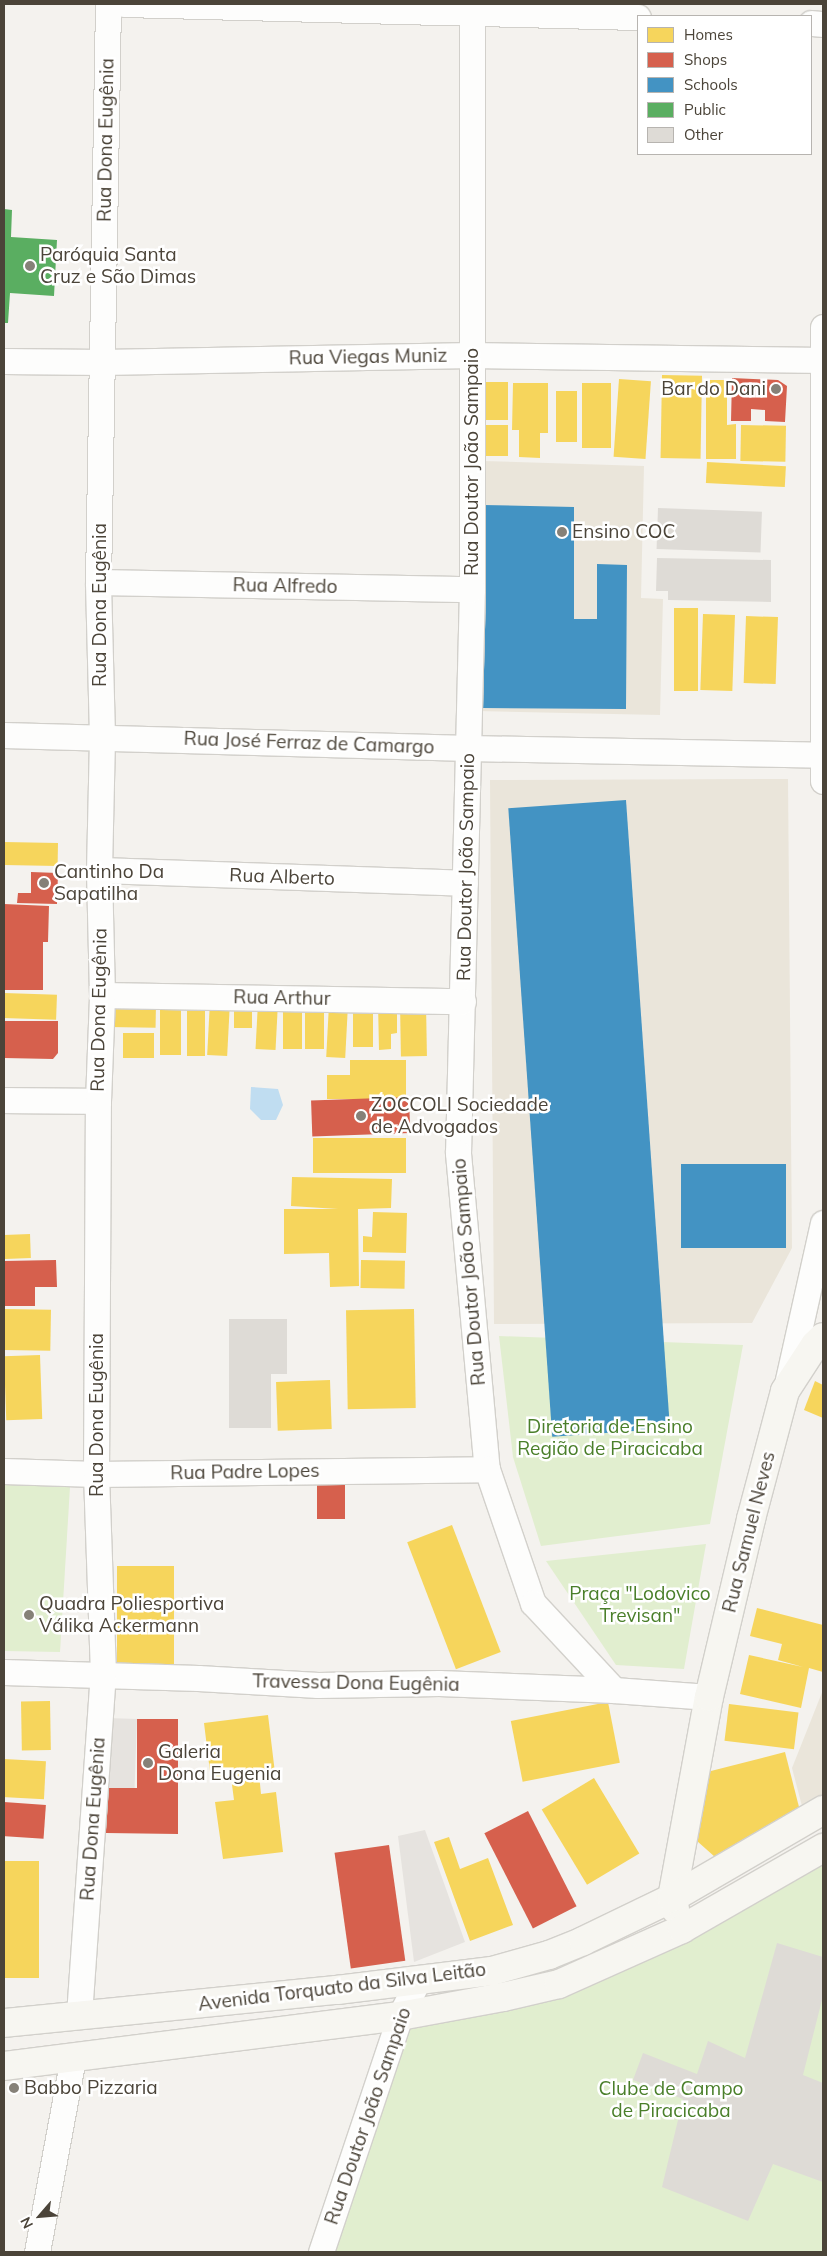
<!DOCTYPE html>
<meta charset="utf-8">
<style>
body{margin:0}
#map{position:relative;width:827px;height:2256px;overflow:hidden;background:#f4f2ee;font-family:Mulish,sans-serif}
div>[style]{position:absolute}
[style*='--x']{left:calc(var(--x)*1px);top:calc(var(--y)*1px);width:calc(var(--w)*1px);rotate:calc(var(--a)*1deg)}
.education>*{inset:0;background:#eae5da}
.green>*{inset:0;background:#e1eecf}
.parking>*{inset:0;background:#e6e3df;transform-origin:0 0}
.water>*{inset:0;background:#c0ddf1}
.homes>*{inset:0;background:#f6d55c;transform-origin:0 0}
.shops>*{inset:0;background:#d6604d;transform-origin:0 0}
.schools>*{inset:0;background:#4393c3;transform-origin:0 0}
.public>*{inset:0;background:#5aae61}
.building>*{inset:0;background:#dedbd6;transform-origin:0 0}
.roads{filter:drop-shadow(1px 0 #d2d0cb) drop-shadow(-1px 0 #d2d0cb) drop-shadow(0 1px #d2d0cb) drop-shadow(0 -1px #d2d0cb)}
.street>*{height:25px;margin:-12.5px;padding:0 12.5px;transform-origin:12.5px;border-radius:12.5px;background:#fdfdfc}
.secondary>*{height:28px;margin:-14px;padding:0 14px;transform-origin:14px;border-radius:14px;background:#f7f6f1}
.dots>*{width:14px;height:14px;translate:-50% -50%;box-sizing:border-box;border:2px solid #fff;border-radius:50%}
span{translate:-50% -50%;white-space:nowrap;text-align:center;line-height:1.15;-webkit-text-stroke:5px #fff;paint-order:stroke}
.street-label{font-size:19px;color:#4b4439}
.poi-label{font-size:19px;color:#4b4439}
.left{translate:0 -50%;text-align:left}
.right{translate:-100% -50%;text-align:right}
.park-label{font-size:19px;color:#4a7f2a}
.frame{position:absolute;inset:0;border:5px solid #4b4439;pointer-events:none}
.legend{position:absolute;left:637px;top:15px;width:175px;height:140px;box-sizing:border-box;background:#fff;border:1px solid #b7b4b0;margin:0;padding:6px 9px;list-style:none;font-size:15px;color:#4b4439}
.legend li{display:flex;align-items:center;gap:10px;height:25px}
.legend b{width:25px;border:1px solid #b7b4b0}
.north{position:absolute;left:15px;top:2191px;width:50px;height:50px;-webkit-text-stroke:4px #fff;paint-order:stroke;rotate:243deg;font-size:14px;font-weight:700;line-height:20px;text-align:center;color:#4b4439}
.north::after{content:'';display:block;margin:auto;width:18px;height:22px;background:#4b4439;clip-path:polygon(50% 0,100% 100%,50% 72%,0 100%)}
</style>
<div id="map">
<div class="education">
<i style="clip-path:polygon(483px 461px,644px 466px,641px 598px,663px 599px,660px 715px,477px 711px)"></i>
<i style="clip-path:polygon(788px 779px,792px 1248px,752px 1323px,494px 1324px,490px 780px)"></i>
<i style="clip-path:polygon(823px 1690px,823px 1800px,803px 1810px,792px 1768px)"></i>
</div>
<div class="green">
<i style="clip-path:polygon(499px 1336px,743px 1345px,710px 1524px,541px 1546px,513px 1457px)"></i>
<i style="clip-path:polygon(4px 1481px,70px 1487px,60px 1652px,4px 1651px)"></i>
<i style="clip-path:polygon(706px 1544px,684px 1669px,616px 1665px,546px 1561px)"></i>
<i style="clip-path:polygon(823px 1848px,823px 2252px,321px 2252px,400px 2016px,559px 1984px)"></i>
</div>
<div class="parking">
<i style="left:107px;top:1718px;width:30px;height:70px;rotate:2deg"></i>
<i style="clip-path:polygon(425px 1830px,465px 1942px,414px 1962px,398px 1836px)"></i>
</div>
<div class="water">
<i style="clip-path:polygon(251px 1087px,278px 1089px,283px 1105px,276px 1120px,261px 1120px,250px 1109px)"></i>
</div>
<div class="homes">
<i style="left:662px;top:375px;width:40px;height:83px;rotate:1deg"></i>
<i style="left:619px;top:379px;width:32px;height:78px;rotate:4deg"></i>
<i style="clip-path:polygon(706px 380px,727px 380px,727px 425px,736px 424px,736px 459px,706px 459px)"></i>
<i style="left:479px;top:382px;width:29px;height:38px"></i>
<i style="clip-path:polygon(513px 383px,548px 383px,548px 433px,540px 433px,540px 458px,519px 457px,519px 430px,512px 430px)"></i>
<i style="left:582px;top:383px;width:29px;height:65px"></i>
<i style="left:556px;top:391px;width:21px;height:51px"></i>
<i style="left:477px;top:425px;width:31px;height:31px"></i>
<i style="left:741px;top:425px;width:45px;height:36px;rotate:1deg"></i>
<i style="left:707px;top:462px;width:79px;height:21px;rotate:3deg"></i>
<i style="left:674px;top:608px;width:24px;height:83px"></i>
<i style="left:703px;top:614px;width:32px;height:76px;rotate:2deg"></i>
<i style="left:746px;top:616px;width:32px;height:67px;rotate:2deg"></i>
<i style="left:4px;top:842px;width:54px;height:23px;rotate:1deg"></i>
<i style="left:4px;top:993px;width:53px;height:25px;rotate:2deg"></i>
<i style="left:234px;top:1000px;width:18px;height:28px"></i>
<i style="left:210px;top:1001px;width:20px;height:54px;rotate:3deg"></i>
<i style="left:108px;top:1002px;width:48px;height:25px;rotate:1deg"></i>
<i style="left:258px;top:1002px;width:20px;height:47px;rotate:3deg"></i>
<i style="left:283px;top:1003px;width:19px;height:46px"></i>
<i style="clip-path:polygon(378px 1003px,397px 1003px,397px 1033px,391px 1034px,391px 1049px,379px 1050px)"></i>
<i style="left:426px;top:1003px;width:53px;height:26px;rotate:89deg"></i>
<i style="left:187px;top:1004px;width:18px;height:52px"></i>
<i style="left:305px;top:1004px;width:19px;height:45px"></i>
<i style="left:329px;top:1004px;width:19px;height:53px;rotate:3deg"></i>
<i style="left:160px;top:1005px;width:21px;height:50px"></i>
<i style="left:353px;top:1005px;width:20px;height:42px"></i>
<i style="left:123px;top:1033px;width:31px;height:25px"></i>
<i style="clip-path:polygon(350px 1060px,406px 1060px,406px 1099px,327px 1099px,327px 1075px,350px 1075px)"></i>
<i style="left:313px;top:1138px;width:93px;height:35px"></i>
<i style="clip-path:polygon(292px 1177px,392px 1179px,391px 1208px,358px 1209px,359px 1286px,330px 1287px,329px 1253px,284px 1254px,284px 1209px,338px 1209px,291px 1206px)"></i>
<i style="clip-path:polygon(373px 1212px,407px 1213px,406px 1253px,363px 1252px,363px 1236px,372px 1237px)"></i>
<i style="left:30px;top:1234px;width:24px;height:26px;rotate:88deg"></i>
<i style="left:361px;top:1260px;width:44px;height:28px;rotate:1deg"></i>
<i style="left:4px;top:1309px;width:47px;height:41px;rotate:1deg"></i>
<i style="left:414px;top:1309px;width:99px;height:68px;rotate:89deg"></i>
<i style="left:40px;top:1355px;width:64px;height:36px;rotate:88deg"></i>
<i style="left:330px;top:1380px;width:49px;height:54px;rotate:88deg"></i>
<i style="clip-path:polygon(815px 1381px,823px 1385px,823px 1418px,804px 1410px)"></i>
<i style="left:452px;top:1525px;width:136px;height:48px;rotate:69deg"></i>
<i style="left:117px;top:1566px;width:57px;height:103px"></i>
<i style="clip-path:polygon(757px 1608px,823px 1625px,823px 1672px,809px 1668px,801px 1708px,740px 1694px,749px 1655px,803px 1667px,778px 1660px,782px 1644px,750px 1636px)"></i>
<i style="left:50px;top:1701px;width:49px;height:29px;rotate:89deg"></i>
<i style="left:608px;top:1702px;width:62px;height:99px;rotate:79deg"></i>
<i style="left:729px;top:1704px;width:70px;height:37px;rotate:7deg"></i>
<i style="clip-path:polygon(268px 1715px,275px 1773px,259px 1774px,261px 1794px,276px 1792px,283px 1852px,223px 1859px,215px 1802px,234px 1800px,231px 1777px,211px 1780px,204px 1723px)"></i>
<i style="clip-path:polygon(785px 1752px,800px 1811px,715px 1857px,697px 1841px,707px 1772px)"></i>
<i style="left:4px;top:1759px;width:42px;height:38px;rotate:3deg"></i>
<i style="left:594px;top:1778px;width:88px;height:61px;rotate:59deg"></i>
<i style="clip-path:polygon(449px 1837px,460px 1869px,488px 1858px,513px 1925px,470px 1941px,434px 1842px)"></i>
<i style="left:39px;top:1861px;width:117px;height:35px;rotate:90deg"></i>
</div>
<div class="shops">
<i style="clip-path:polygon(732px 378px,778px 380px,787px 386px,785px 422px,765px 421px,765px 410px,751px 409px,751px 421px,731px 421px)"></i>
<i style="clip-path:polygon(31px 872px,58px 873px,57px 904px,17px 903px,18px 893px,31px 893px)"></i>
<i style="clip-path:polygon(4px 904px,49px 906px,48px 942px,43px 942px,43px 990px,4px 990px)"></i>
<i style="clip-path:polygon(4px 1021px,58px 1021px,58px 1053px,53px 1059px,4px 1058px)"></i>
<i style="left:409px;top:1097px;width:36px;height:98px;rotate:88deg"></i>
<i style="clip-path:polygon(56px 1260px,57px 1287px,35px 1287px,35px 1306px,4px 1306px,4px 1261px)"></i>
<i style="left:317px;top:1477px;width:28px;height:42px"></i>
<i style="clip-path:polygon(137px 1719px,178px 1719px,178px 1834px,106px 1833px,107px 1788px,137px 1788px)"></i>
<i style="left:4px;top:1802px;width:42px;height:34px;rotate:4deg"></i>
<i style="left:528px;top:1811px;width:107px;height:49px;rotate:63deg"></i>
<i style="left:389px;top:1845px;width:117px;height:55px;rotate:82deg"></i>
</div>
<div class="schools">
<i style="clip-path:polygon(483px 505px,574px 507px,574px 619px,597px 619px,597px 564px,627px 565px,626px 709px,482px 708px)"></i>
<i style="left:626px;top:800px;width:630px;height:118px;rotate:86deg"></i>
<i style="left:681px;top:1164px;width:105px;height:84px"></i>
</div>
<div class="public">
<i style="clip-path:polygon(4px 209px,12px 210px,11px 237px,57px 240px,54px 296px,10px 293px,8px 323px,4px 323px)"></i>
</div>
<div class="building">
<i style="left:658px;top:508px;width:104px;height:41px;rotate:2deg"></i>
<i style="clip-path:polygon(657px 558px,771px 560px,771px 602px,668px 600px,668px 591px,656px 591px)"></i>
<i style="clip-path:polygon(229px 1319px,287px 1319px,287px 1374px,271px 1374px,271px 1428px,229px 1428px)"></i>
<i style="clip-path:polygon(777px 1943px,823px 1957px,823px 1996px,803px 2075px,823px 2083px,823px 2182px,773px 2164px,748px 2221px,662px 2187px,683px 2099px,633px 2080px,643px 2053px,697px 2074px,708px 2041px,745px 2058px)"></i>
</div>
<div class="roads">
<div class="street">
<i style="--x:124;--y:4;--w:514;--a:1.45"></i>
<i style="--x:472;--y:4;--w:585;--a:90"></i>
<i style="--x:472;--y:589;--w:564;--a:91.42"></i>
<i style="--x:458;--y:1153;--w:317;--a:84.8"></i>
<i style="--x:487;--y:1469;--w:142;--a:71.1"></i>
<i style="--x:533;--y:1603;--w:119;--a:47"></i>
<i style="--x:811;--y:23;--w:12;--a:5"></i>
<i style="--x:823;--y:327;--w:454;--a:90"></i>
<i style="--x:4;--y:361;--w:98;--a:0.6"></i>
<i style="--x:102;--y:362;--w:370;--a:-1.1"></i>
<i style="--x:472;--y:355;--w:351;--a:0.8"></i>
<i style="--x:98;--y:582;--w:374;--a:1.1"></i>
<i style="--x:4;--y:735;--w:465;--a:1.6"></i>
<i style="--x:469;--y:748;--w:354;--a:1.1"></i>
<i style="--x:99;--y:870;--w:366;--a:2"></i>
<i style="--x:102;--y:995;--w:361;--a:1"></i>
<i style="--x:4;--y:1100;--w:94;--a:0.6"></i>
<i style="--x:787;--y:1384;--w:165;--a:-77.4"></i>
<i style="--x:4;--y:1471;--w:92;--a:1.9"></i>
<i style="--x:96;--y:1474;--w:391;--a:-0.7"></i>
<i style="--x:4;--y:1672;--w:194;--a:1.8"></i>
<i style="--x:198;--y:1678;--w:120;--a:3.3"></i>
<i style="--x:318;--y:1685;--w:121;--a:-0.9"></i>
<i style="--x:439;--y:1683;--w:175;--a:2.3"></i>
<i style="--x:614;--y:1690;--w:95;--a:4.2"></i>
<i style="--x:79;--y:2015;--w:342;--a:-86"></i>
<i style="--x:103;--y:1674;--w:200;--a:-92"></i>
<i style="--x:96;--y:1474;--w:373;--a:-89.7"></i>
<i style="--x:98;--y:1101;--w:106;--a:-87.8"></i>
<i style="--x:102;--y:995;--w:125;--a:-91.4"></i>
<i style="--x:99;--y:870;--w:134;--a:-88.7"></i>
<i style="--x:102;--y:736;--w:154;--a:-91.5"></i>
<i style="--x:98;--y:582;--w:578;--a:-89.01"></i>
<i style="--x:37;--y:2252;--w:198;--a:-79.5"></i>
<i style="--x:321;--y:2252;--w:249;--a:-71.5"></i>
<i style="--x:400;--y:2016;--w:38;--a:-63"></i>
</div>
<div class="secondary">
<i style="--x:675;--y:1909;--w:11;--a:-105"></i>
<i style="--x:672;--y:1898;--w:204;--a:-79.6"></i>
<i style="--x:709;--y:1697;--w:183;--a:-76.7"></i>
<i style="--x:751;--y:1519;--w:132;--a:-75.1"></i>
<i style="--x:785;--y:1391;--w:55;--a:-56.9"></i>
<i style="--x:815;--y:1345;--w:11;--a:-45"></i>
<i style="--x:4;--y:2023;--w:335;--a:-5.7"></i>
<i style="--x:337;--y:1990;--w:156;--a:-7"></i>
<i style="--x:492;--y:1971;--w:59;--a:-15.7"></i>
<i style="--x:549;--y:1955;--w:37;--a:-22"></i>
<i style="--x:583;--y:1941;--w:99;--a:-25.8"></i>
<i style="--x:672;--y:1898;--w:175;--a:-30.2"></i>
<i style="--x:4;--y:2066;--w:399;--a:-7.2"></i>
<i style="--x:400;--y:2016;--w:105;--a:-10.5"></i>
<i style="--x:503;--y:1997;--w:57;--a:-13.1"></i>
<i style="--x:559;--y:1984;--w:135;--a:-24.1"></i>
<i style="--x:682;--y:1929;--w:163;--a:-29.9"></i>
</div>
</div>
<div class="dots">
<i style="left:30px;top:266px;background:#868178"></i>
<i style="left:776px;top:389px;background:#868178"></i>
<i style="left:562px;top:532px;background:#868178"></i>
<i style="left:44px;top:883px;background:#868178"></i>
<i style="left:361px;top:1116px;background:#868178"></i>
<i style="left:29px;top:1615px;background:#868178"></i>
<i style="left:148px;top:1763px;background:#868178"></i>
<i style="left:14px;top:2088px;background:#868178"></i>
</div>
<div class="street-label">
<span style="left:106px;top:140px;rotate:-89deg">Rua Dona Eugênia</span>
<span style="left:368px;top:357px;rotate:-1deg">Rua Viegas Muniz</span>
<span style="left:472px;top:462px;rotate:-90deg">Rua Doutor João Sampaio</span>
<span style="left:285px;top:586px;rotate:1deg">Rua Alfredo</span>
<span style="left:100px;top:605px;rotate:-90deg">Rua Dona Eugênia</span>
<span style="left:309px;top:743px;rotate:2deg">Rua José Ferraz de Camargo</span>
<span style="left:466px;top:867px;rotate:-89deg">Rua Doutor João Sampaio</span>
<span style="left:282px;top:877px;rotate:2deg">Rua Alberto</span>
<span style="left:282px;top:998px;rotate:1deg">Rua Arthur</span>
<span style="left:99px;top:1010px;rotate:-89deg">Rua Dona Eugênia</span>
<span style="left:469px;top:1272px;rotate:-95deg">Rua Doutor João Sampaio</span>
<span style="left:97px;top:1415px;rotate:-90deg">Rua Dona Eugênia</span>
<span style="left:245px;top:1472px;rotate:-1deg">Rua Padre Lopes</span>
<span style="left:749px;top:1532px;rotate:-76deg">Rua Samuel Neves</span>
<span style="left:356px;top:1683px;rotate:1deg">Travessa Dona Eugênia</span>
<span style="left:93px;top:1819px;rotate:-86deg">Rua Dona Eugênia</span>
<span style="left:342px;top:1987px;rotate:-7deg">Avenida Torquato da Silva Leitão</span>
<span style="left:368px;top:2116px;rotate:-71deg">Rua Doutor João Sampaio</span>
</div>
<div class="poi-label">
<span class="left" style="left:40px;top:266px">Paróquia Santa<br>Cruz e São Dimas</span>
<span class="right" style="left:766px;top:389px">Bar do Dani</span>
<span class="left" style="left:572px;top:532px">Ensino COC</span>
<span class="left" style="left:54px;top:883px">Cantinho Da<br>Sapatilha</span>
<span class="left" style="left:371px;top:1116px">ZOCCOLI Sociedade<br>de Advogados</span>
<span class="left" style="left:39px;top:1615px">Quadra Poliesportiva<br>Válika Ackermann</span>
<span class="left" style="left:158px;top:1763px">Galeria<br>Dona Eugenia</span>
<span class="left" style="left:24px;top:2088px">Babbo Pizzaria</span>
</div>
<div class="park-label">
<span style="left:610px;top:1438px">Diretoria de Ensino<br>Região de Piracicaba</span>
<span style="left:640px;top:1605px">Praça "Lodovico<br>Trevisan"</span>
<span style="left:671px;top:2100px">Clube de Campo<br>de Piracicaba</span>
</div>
<div class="frame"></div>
<ul class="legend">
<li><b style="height:14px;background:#f6d55c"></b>Homes</li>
<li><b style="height:14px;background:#d6604d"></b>Shops</li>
<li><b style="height:14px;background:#4393c3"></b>Schools</li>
<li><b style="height:14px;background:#5aae61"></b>Public</li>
<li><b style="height:14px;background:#dedbd6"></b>Other</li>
</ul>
<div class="north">N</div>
</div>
